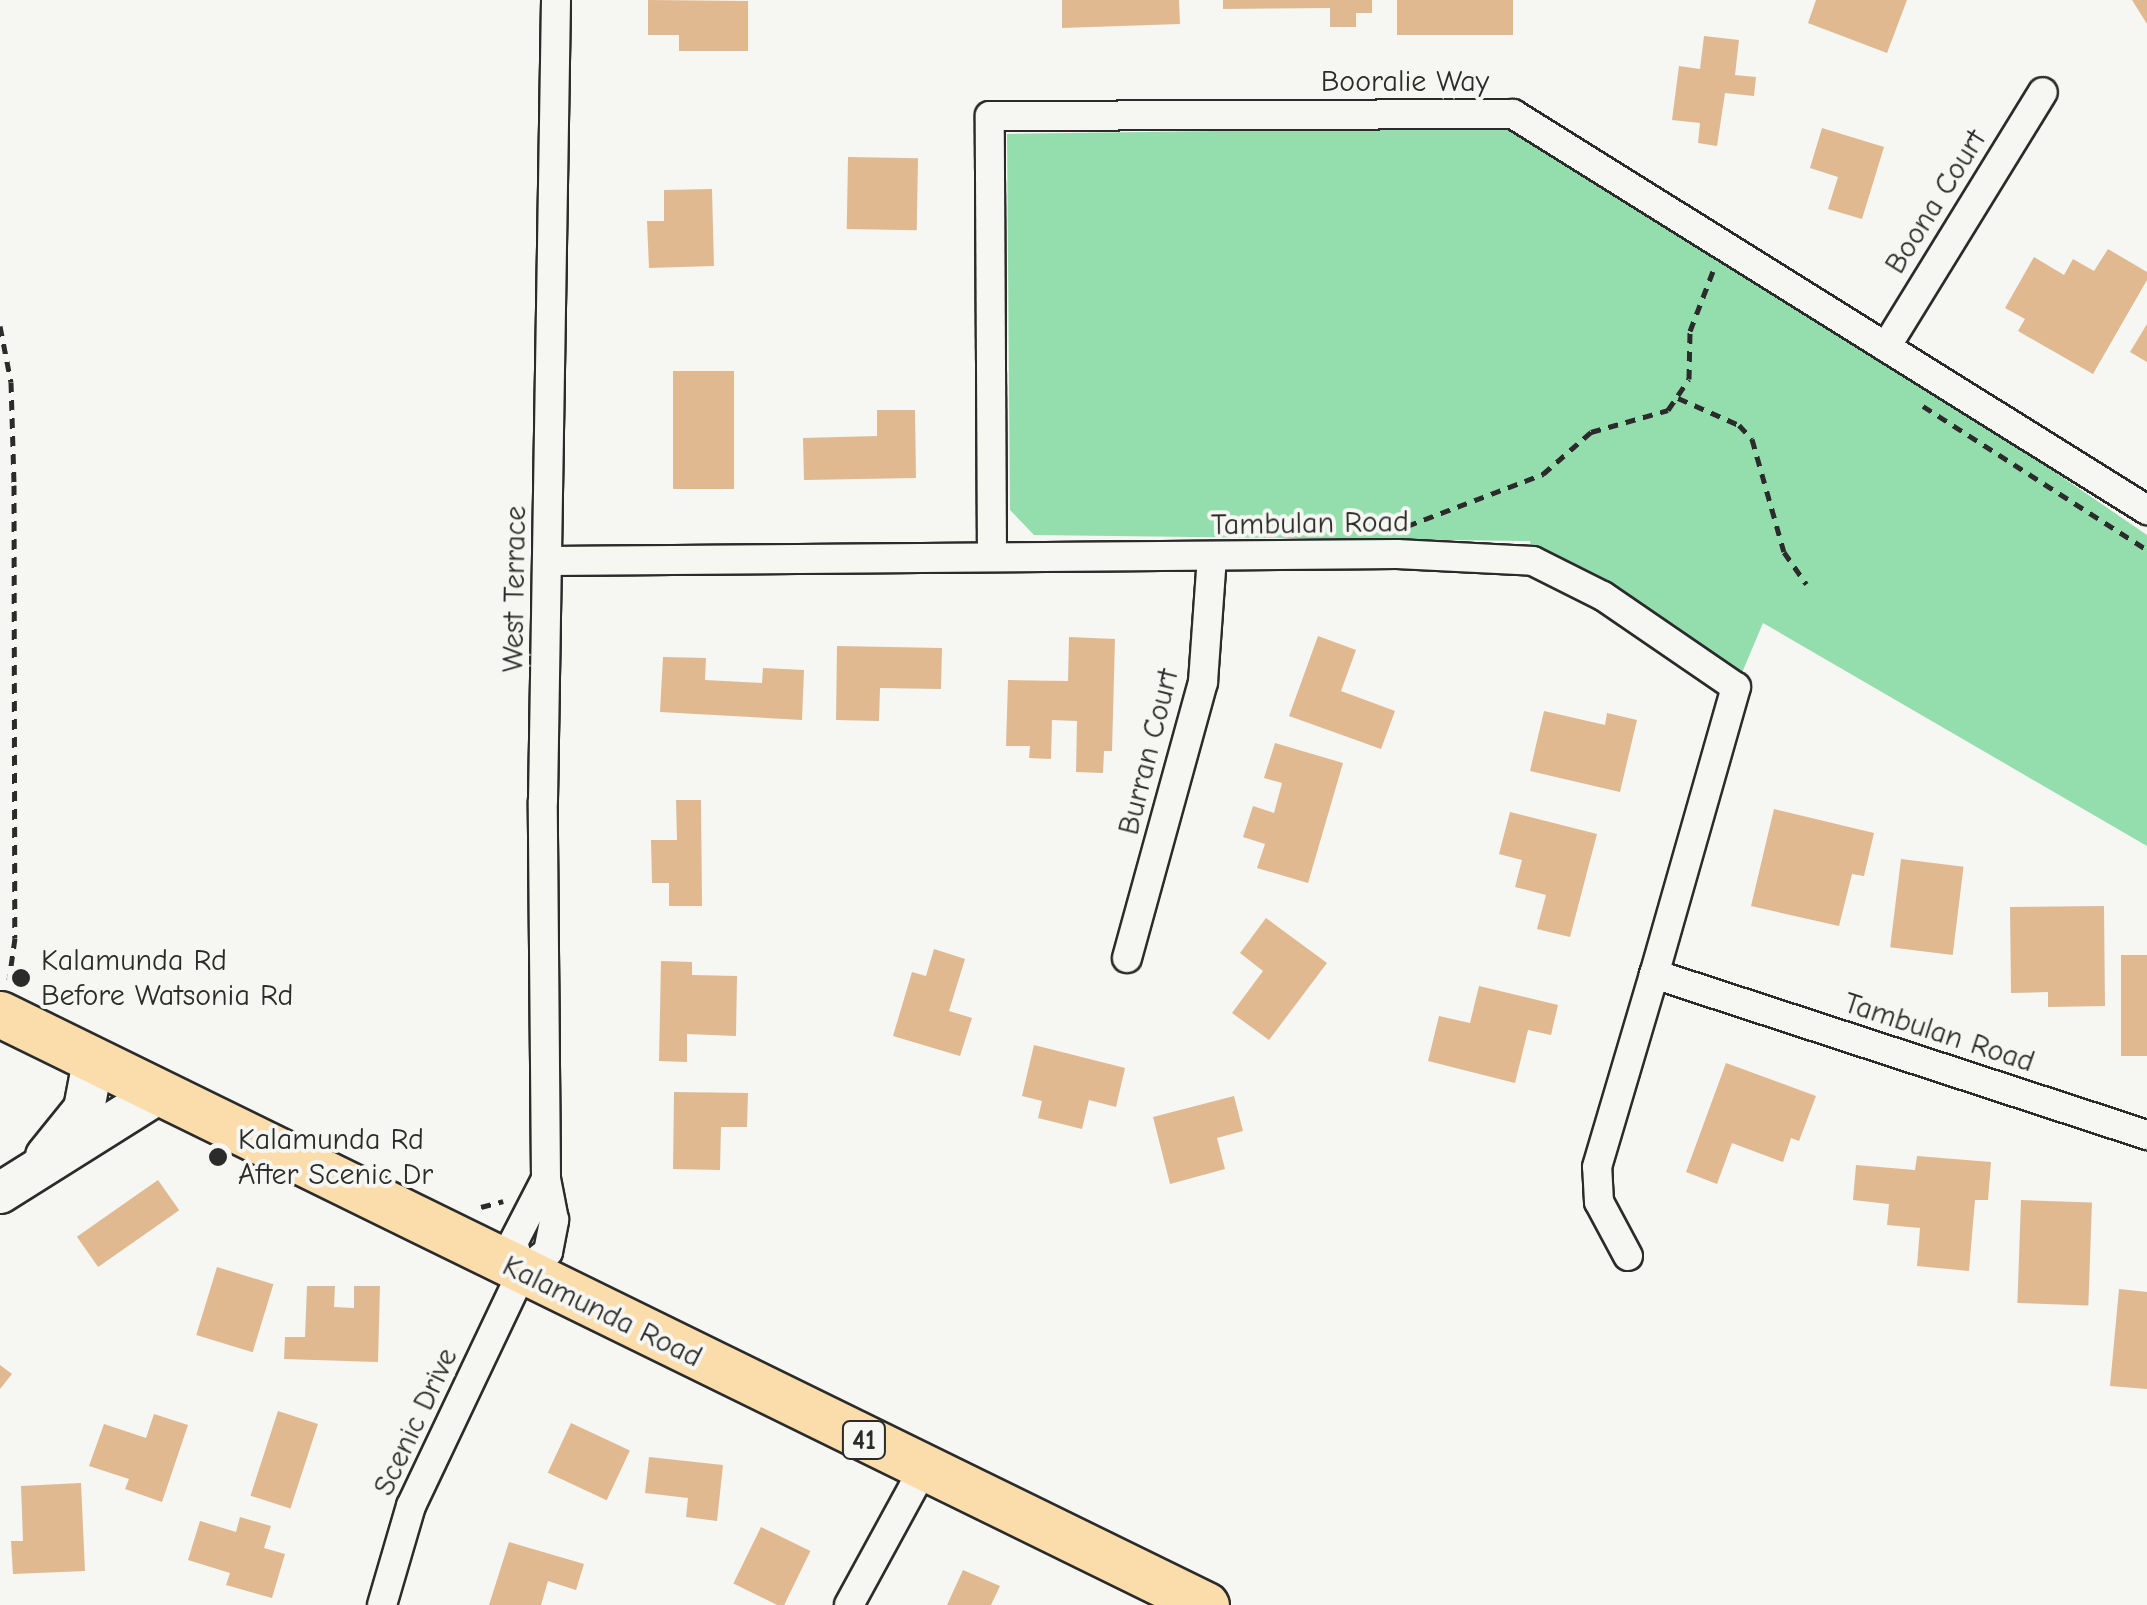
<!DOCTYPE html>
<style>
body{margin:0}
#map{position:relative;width:2147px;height:1605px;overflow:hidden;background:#f6f6f2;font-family:"Comic Neue",sans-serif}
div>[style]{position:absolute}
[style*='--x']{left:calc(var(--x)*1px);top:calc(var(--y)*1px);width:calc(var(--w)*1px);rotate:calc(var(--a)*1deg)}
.green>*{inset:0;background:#94dead}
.building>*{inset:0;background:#e0b991;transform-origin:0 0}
.path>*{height:5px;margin-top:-2.5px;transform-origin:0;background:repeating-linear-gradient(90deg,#2b2b2b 0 10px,transparent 0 18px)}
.roads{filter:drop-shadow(2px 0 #2b2b2b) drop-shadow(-2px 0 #2b2b2b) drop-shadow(0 2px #2b2b2b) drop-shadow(0 -2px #2b2b2b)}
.street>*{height:28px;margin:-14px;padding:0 14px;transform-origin:14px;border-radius:14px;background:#f6f6f2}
.secondary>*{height:40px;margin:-20px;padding:0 20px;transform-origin:20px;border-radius:20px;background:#f6f6f2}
.primary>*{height:45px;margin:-22.5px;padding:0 22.5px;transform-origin:22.5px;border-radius:22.5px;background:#faddab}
.dots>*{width:28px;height:28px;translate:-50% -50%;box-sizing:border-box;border:5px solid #f6f6f2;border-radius:50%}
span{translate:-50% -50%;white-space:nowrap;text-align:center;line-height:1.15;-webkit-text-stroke:8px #f6f6f2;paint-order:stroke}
.shield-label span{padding:2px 8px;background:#f6f6f2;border:2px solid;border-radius:8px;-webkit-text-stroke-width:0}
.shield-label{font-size:28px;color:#2b2b2b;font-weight:700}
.street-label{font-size:30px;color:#2b2b2b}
.poi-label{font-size:30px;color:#2b2b2b}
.left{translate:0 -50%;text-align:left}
</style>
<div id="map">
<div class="green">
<i style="clip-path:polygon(1509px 127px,1632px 183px,2147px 535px,2147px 846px,1763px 623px,1736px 687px,1533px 561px,1530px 541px,1034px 535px,1010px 510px,1007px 134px)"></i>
</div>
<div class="building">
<i style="clip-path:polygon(648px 0,748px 1px,748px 51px,679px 51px,679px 35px,648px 35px)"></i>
<i style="clip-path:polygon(1062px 0,1179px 0,1180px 24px,1062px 28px)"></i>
<i style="clip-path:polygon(1223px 0,1372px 0,1372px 13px,1356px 13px,1356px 27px,1330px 27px,1330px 8px,1223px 9px)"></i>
<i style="left:1397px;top:0;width:116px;height:35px"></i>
<i style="clip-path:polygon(1816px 0,1907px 0,1887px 53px,1808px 23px)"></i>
<i style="clip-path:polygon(2132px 0,2147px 0,2147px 24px)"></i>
<i style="clip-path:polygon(1704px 36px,1739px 40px,1735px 75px,1756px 77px,1754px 96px,1725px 93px,1717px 146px,1698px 143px,1700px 123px,1672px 120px,1679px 66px,1700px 69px)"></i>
<i style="clip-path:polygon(1822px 128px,1884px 147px,1862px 219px,1828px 209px,1838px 177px,1810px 168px)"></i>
<i style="left:848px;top:157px;width:70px;height:72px;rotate:1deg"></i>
<i style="clip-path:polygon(712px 189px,714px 266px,649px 268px,647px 221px,664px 221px,664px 190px)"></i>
<i style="clip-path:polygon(2108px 249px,2147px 272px,2147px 280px,2093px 374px,2018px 331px,2025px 319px,2005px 308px,2034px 257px,2064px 275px,2073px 259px,2094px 271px)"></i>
<i style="clip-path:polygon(2147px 324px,2147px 362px,2130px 352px)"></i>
<i style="left:673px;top:371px;width:61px;height:118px"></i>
<i style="clip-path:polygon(877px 410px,915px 410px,916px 478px,804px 480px,803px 438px,877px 436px)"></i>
<i style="clip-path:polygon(1318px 636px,1356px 650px,1341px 691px,1395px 711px,1381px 749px,1289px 716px)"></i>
<i style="clip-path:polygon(1069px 637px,1115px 639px,1112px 751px,1104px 751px,1103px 773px,1076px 772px,1077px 721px,1052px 720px,1051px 759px,1029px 758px,1030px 746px,1006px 746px,1008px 680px,1068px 681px)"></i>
<i style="clip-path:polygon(837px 646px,942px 648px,941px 689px,880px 688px,879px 721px,836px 720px)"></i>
<i style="clip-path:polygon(663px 657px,706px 658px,705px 680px,762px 683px,763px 668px,804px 670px,802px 720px,660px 712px)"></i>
<i style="clip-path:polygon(1544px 711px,1605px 725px,1607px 713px,1637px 720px,1620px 792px,1530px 771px)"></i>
<i style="clip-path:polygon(1275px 743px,1343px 763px,1308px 883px,1257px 868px,1265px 844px,1243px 837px,1253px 806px,1274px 813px,1282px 783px,1264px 778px)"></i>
<i style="clip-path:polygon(676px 800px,701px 800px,702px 906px,669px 906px,669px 883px,652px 883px,651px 840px,677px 840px)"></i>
<i style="clip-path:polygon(1774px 809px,1874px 833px,1864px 876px,1852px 874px,1839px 926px,1751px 906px)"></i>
<i style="clip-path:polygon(1510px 812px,1597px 834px,1570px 937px,1537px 929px,1546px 895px,1515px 887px,1522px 860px,1499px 854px)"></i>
<i style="left:1901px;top:859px;width:63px;height:89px;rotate:7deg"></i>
<i style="clip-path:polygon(2104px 906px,2105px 1006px,2048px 1007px,2048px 992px,2011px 993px,2010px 907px)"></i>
<i style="clip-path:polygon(1266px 918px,1327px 963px,1269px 1040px,1232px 1013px,1263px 971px,1240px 953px)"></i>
<i style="clip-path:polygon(934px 949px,965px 959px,949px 1011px,972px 1018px,960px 1056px,893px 1036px,912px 972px,926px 976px)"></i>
<i style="left:2121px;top:955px;width:26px;height:101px"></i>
<i style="clip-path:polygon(661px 961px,692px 962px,692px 975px,737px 976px,736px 1036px,687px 1034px,687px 1062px,659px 1061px)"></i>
<i style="clip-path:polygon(1479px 986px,1558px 1005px,1551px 1035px,1528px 1030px,1515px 1083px,1428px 1061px,1439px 1016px,1470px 1023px)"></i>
<i style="clip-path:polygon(1034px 1045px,1125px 1068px,1116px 1107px,1089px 1100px,1082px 1129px,1038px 1118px,1042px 1101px,1022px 1096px)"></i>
<i style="clip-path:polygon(1726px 1063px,1816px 1096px,1799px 1141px,1791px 1138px,1783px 1162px,1732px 1143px,1717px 1184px,1686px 1172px)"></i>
<i style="clip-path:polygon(674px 1092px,748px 1093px,747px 1127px,721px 1127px,720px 1170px,673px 1169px)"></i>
<i style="clip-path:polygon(1234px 1096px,1243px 1131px,1217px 1138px,1225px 1169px,1170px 1184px,1153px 1117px)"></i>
<i style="clip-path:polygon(1917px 1156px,1991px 1162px,1988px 1200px,1975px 1200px,1969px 1271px,1917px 1266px,1920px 1228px,1887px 1225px,1889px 1204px,1853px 1200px,1856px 1165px,1915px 1170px)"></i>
<i style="left:158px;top:1180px;width:37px;height:99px;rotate:55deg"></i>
<i style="left:2021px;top:1200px;width:71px;height:103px;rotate:2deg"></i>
<i style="left:217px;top:1267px;width:59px;height:71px;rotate:17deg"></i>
<i style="clip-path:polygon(307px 1286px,335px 1286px,334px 1307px,354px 1308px,354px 1286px,380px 1286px,378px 1362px,284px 1359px,285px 1337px,305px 1337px)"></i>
<i style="clip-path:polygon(2119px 1289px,2147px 1292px,2147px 1389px,2110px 1386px)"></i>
<i style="clip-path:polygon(0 1365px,12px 1374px,0 1389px)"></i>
<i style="left:278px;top:1411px;width:42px;height:89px;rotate:18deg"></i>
<i style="clip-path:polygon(154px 1414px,188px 1425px,162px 1502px,125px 1489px,129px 1479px,89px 1466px,104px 1424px,146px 1438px)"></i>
<i style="left:571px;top:1423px;width:65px;height:55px;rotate:25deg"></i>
<i style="clip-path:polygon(649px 1457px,723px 1465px,717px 1521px,686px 1517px,688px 1498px,645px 1493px)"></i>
<i style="clip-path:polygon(81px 1483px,85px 1571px,13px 1574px,11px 1541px,23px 1541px,21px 1486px)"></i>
<i style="clip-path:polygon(240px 1517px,271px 1526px,264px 1548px,285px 1554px,272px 1598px,226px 1585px,230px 1573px,188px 1560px,200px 1521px,236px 1532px)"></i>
<i style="left:761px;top:1527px;width:55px;height:63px;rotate:26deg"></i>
<i style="clip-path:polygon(509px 1542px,584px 1564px,576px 1590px,548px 1581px,541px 1605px,489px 1605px)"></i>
<i style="clip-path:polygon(963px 1570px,1000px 1586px,991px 1605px,947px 1605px)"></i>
</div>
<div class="path">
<i style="--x:0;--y:326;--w:57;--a:78.9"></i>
<i style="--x:11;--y:382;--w:103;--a:88.3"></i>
<i style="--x:14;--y:485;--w:453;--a:89.9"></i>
<i style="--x:15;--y:938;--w:42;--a:98.1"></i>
<i style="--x:1678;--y:398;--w:67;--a:23.9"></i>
<i style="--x:1739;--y:425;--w:19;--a:47"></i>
<i style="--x:1752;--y:439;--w:117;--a:74.2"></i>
<i style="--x:1784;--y:552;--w:39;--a:55"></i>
<i style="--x:1923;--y:406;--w:266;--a:32.7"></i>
<i style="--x:1407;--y:526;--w:146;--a:-20.9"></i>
<i style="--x:1543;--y:474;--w:64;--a:-41.2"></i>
<i style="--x:1591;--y:432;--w:80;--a:-15.9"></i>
<i style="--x:1668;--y:410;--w:37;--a:-56"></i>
<i style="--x:1689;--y:379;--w:48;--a:-88.8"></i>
<i style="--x:1690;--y:331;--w:64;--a:-69"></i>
<i style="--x:481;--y:1207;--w:23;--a:-15"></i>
</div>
<div class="roads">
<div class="street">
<i style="--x:1886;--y:347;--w:299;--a:-58.4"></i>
<i style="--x:992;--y:557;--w:441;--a:-90.3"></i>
<i style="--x:990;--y:116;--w:523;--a:-0.22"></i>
<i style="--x:1513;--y:114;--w:748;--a:31.99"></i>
<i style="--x:549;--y:561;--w:848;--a:-0.47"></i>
<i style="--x:1397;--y:554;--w:136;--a:2.9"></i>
<i style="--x:1533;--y:561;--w:78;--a:26.6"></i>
<i style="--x:1603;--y:596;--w:161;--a:34.4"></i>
<i style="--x:1736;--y:687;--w:298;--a:105.9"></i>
<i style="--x:1654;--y:974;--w:519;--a:18.09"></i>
<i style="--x:1127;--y:958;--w:286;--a:-74.6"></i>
<i style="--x:1203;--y:682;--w:125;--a:-85.9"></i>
<i style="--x:1628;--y:1256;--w:61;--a:-118.2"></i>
<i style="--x:1599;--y:1202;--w:35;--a:-93"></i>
<i style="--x:1597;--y:1167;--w:201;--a:-73.5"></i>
<i style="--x:522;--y:1272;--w:30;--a:-107"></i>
<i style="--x:513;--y:1243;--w:72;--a:-62.7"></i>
<i style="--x:382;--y:1605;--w:103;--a:-73.7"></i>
<i style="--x:411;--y:1506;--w:259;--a:-64.6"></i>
<i style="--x:522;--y:1272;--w:33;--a:-38"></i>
<i style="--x:548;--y:1252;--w:33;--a:-79"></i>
<i style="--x:554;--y:1220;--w:42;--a:-101"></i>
<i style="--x:546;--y:1179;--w:378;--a:-90.5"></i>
<i style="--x:543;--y:801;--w:801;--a:-89.07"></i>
<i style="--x:849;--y:1605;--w:155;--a:-61.4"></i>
</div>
<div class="secondary">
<i style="--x:46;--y:1156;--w:60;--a:-51"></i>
<i style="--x:84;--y:1109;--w:48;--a:-79.2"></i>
<i style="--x:0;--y:1193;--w:186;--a:-32.1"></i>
</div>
<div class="primary">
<i style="--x:0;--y:1014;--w:1343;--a:26.11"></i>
</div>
</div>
<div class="dots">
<i style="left:21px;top:978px;background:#2b2b2b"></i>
<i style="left:218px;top:1157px;background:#2b2b2b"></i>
</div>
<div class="shield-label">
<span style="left:864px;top:1440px">41</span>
</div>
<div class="street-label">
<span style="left:1405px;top:82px">Booralie Way</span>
<span style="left:1936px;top:202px;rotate:-58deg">Boona Court</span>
<span style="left:1310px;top:524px;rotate:-1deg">Tambulan Road</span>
<span style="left:515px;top:589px;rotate:-89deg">West Terrace</span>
<span style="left:1149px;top:752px;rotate:-76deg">Burran Court</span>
<span style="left:1939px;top:1033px;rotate:18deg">Tambulan Road</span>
<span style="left:602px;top:1312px;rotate:26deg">Kalamunda Road</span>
<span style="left:416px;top:1422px;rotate:-65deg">Scenic Drive</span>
</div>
<div class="poi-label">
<span class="left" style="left:41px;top:978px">Kalamunda Rd<br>Before Watsonia Rd</span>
<span class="left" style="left:238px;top:1157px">Kalamunda Rd<br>After Scenic Dr</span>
</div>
</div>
